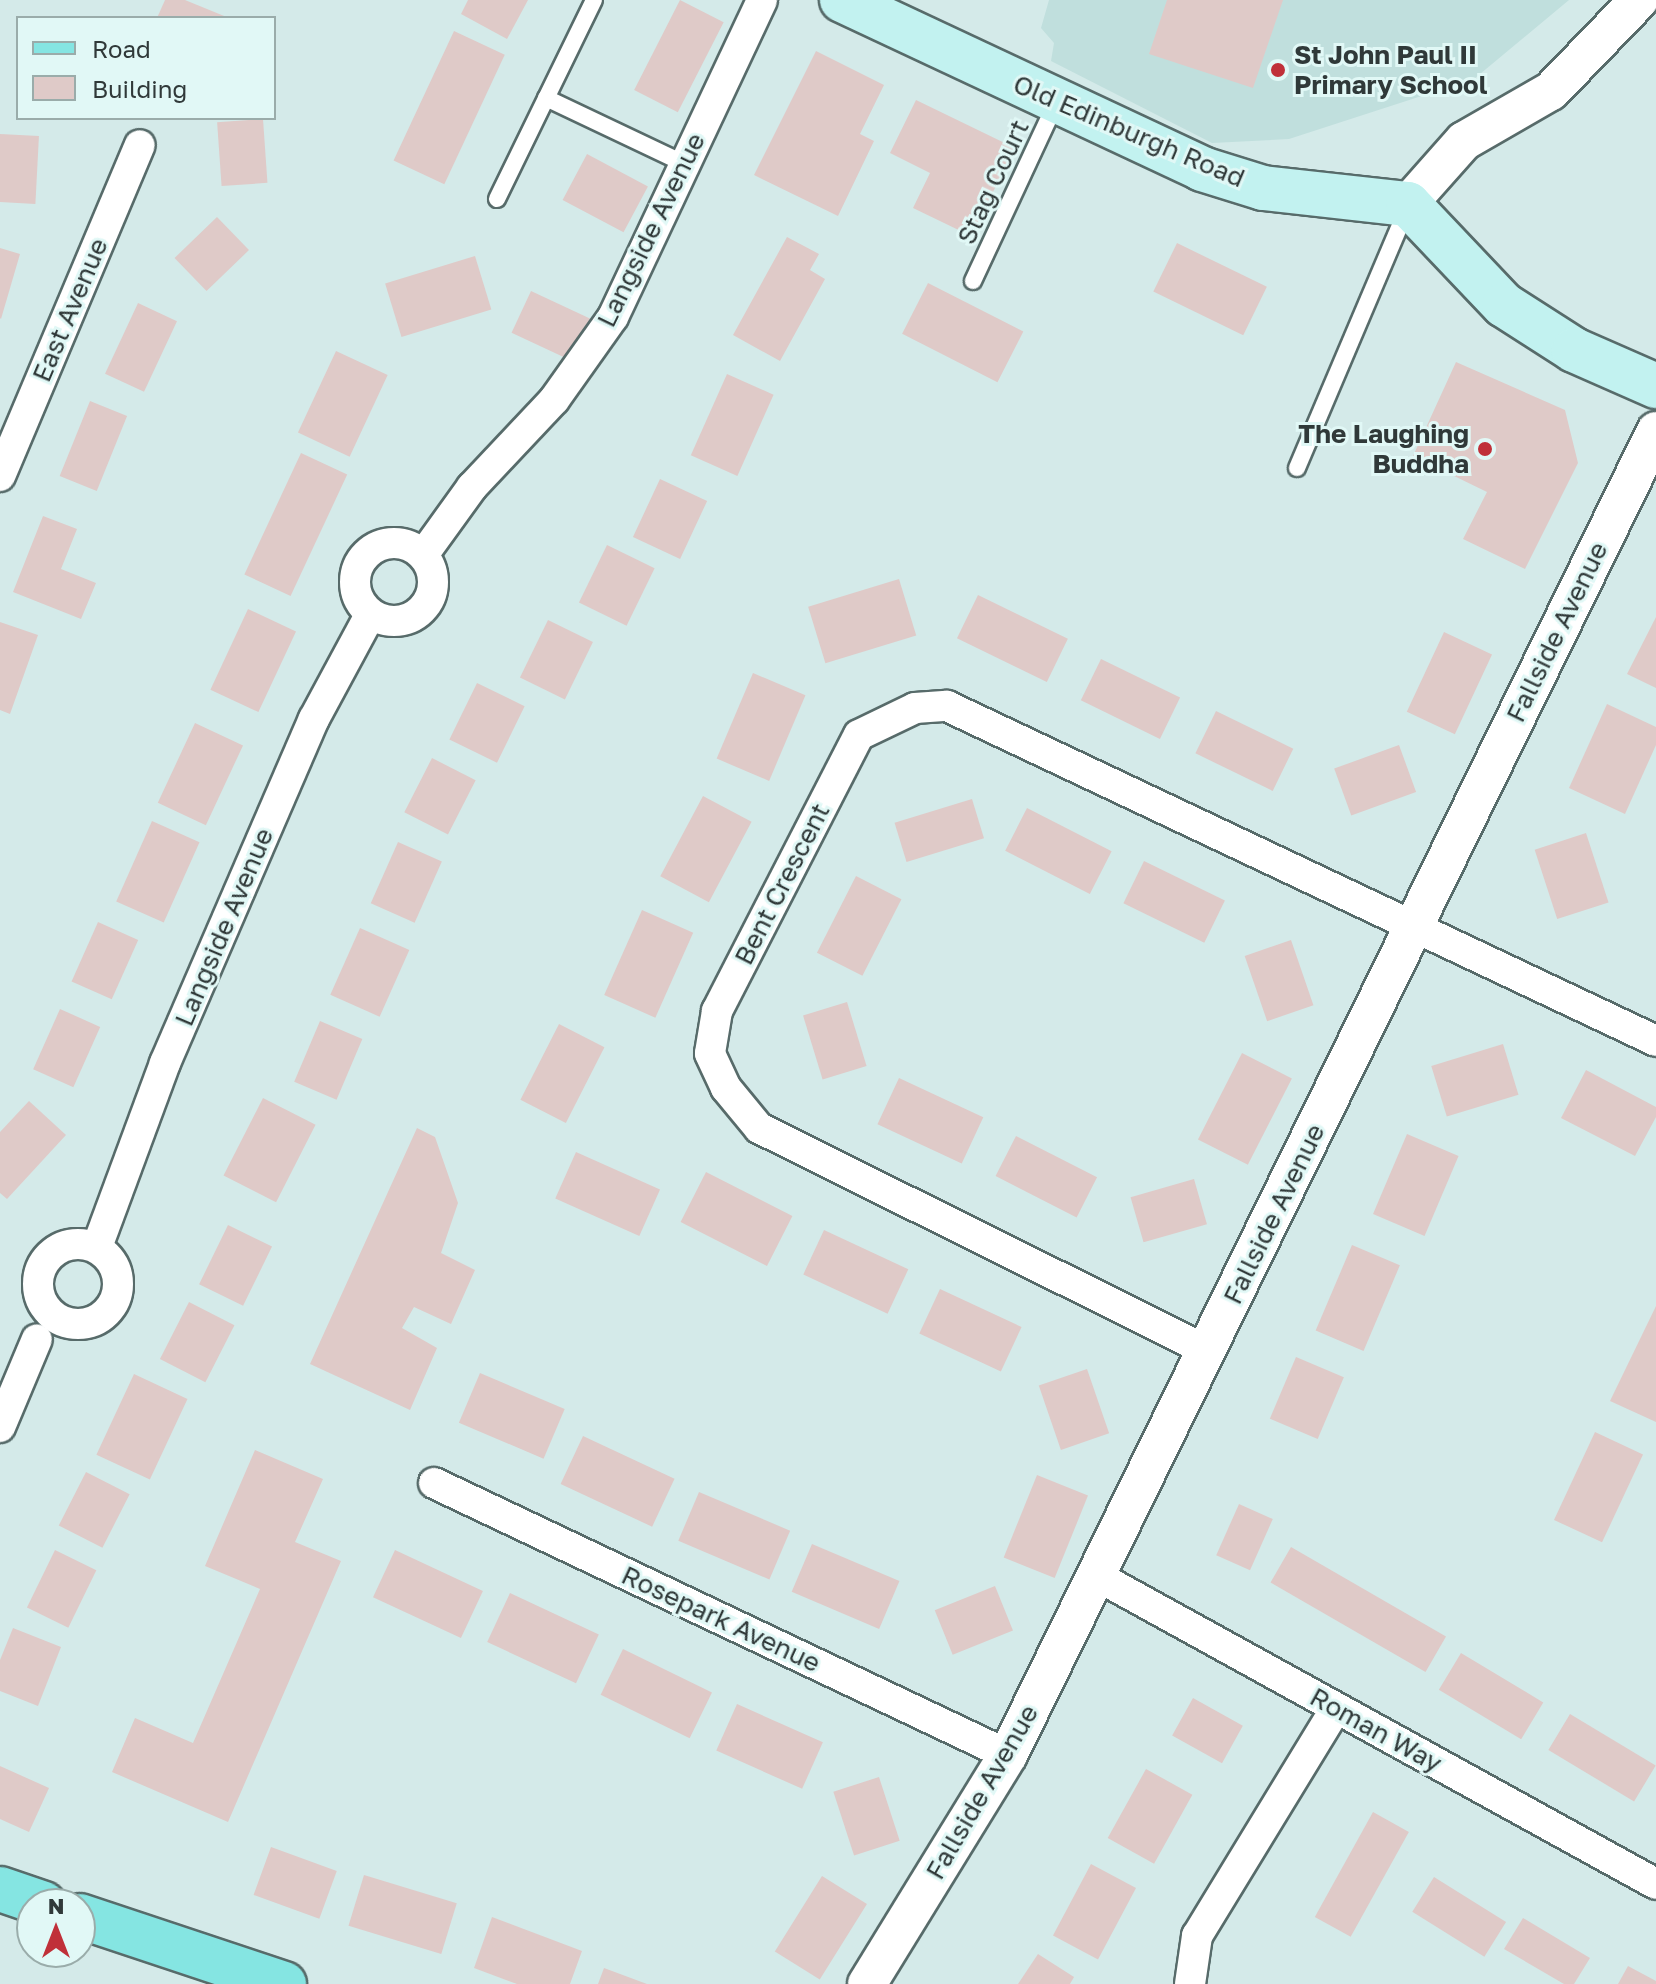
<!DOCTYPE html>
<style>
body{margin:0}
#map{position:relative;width:1656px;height:1984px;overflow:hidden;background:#d4eae9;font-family:"Golos Text",sans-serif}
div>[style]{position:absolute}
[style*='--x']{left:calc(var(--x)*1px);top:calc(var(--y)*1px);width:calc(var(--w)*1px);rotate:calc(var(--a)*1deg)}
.built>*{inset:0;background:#c0dfdd}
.building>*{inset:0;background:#dfcac8;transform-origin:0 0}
.roads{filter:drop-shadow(2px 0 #576b6a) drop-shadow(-2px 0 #576b6a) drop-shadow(0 2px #576b6a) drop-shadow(0 -2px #576b6a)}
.service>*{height:16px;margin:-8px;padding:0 8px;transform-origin:8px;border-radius:8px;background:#fff}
.minor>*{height:30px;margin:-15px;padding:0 15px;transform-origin:15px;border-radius:15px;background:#fff}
.minor>.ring{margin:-15px;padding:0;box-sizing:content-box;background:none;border:30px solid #fff;border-radius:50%}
.tertiary>*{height:38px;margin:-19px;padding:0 19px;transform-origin:19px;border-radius:19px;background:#fff}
.secondary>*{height:44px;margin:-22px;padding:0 22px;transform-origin:22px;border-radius:22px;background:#c2f2f0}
.primary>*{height:44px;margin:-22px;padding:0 22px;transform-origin:22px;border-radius:22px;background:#85e5e2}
.dots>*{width:22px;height:22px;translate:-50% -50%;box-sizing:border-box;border:4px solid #e1f8f6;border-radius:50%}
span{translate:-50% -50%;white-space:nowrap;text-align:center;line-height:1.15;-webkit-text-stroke:6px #e1f8f6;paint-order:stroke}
.poi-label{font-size:26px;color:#303939;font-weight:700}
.left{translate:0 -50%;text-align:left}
.right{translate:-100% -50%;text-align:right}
.street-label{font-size:26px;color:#303939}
.legend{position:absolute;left:16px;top:16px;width:260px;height:104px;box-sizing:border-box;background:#e1f8f6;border:2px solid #9aacaa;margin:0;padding:10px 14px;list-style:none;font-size:24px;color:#303939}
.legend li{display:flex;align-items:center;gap:16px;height:40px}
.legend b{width:40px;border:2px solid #9aacaa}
.north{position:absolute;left:16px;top:1888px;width:80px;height:80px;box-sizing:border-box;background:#e1f8f6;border:2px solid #9aacaa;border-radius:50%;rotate:0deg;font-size:22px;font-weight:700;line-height:32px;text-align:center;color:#303939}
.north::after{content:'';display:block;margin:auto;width:28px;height:36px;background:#c03039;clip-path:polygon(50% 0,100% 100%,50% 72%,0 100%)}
</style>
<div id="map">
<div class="built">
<i style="clip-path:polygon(1049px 0,1569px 0,1474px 79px,1289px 139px,1212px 143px,1051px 61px,1054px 43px,1041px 28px)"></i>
</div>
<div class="building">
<i style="clip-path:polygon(165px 0,185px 0,229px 18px,157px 18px)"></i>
<i style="clip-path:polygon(468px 0,528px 0,507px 39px,461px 14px)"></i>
<i style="left:680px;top:0;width:49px;height:101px;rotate:27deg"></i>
<i style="clip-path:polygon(1167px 0,1283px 0,1253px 88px,1149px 54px)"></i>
<i style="left:454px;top:31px;width:56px;height:143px;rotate:25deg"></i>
<i style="clip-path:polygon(816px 51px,884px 85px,860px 134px,874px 141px,838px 216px,754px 175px)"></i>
<i style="clip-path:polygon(916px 100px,1015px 148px,971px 236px,913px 208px,930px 173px,890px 153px)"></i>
<i style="left:263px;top:119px;width:64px;height:46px;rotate:86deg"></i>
<i style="left:0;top:134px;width:39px;height:68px;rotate:3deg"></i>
<i style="left:587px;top:154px;width:69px;height:52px;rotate:28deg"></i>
<i style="left:217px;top:217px;width:46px;height:59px;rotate:46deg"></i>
<i style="clip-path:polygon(787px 237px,819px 254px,810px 270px,825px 279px,780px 361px,733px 335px)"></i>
<i style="left:1177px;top:243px;width:100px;height:54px;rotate:26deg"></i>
<i style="clip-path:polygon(0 248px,20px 254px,1px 319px,0 318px)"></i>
<i style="left:475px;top:256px;width:56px;height:94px;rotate:73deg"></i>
<i style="left:928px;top:283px;width:107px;height:57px;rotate:27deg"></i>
<i style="left:531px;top:291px;width:65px;height:46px;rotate:25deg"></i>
<i style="left:138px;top:303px;width:43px;height:78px;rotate:25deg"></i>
<i style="left:336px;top:351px;width:57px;height:90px;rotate:25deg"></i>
<i style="clip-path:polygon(1456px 362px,1565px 410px,1578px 463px,1525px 569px,1463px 539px,1487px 492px,1413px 456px)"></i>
<i style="left:727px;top:374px;width:51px;height:89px;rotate:24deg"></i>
<i style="left:90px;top:401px;width:40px;height:81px;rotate:22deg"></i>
<i style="left:301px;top:453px;width:51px;height:134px;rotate:25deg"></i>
<i style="left:660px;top:479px;width:52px;height:64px;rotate:25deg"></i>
<i style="clip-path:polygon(43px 516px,77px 529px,61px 569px,96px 583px,81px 619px,13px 592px)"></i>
<i style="left:607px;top:545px;width:53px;height:64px;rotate:26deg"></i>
<i style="left:899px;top:579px;width:59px;height:95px;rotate:73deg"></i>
<i style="left:978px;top:595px;width:100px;height:48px;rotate:26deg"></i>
<i style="left:248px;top:609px;width:53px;height:89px;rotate:25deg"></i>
<i style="clip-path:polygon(1656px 617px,1656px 688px,1627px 674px)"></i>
<i style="left:548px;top:620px;width:50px;height:64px;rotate:26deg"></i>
<i style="clip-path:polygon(0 622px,38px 635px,10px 714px,0 710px)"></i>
<i style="left:1444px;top:632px;width:53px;height:88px;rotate:25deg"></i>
<i style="left:1101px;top:659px;width:88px;height:46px;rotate:26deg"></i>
<i style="left:753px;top:673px;width:57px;height:93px;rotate:23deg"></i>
<i style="left:477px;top:683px;width:53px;height:63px;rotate:26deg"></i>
<i style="clip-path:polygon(1607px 704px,1656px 727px,1656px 745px,1625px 814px,1569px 788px)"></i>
<i style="left:1216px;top:711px;width:86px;height:47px;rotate:26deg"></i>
<i style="left:195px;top:723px;width:53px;height:88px;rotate:25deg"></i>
<i style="left:1399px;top:745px;width:50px;height:69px;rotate:70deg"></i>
<i style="left:432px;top:758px;width:49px;height:61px;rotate:27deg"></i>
<i style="left:703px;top:796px;width:55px;height:91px;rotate:28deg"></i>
<i style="left:972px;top:799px;width:41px;height:81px;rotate:73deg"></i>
<i style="left:1027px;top:808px;width:95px;height:48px;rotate:27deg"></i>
<i style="left:152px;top:821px;width:52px;height:88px;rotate:24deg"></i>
<i style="left:1586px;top:833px;width:73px;height:54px;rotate:72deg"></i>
<i style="left:398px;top:842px;width:48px;height:67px;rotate:24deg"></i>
<i style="left:1144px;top:861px;width:90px;height:47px;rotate:26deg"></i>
<i style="left:856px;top:876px;width:51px;height:86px;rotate:27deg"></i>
<i style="left:642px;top:910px;width:56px;height:93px;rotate:24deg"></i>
<i style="left:98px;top:922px;width:44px;height:65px;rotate:24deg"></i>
<i style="left:360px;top:928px;width:54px;height:73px;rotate:24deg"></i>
<i style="left:1291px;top:940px;width:69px;height:49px;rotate:71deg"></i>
<i style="left:847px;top:1002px;width:67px;height:46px;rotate:73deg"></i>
<i style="left:60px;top:1009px;width:44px;height:66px;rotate:24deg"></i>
<i style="left:320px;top:1021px;width:46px;height:66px;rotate:23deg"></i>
<i style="left:559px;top:1024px;width:51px;height:85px;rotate:27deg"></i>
<i style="left:1503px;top:1044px;width:53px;height:75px;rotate:73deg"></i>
<i style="left:1242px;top:1053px;width:56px;height:97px;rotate:27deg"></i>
<i style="clip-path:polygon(1586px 1070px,1656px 1107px,1656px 1117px,1635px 1156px,1561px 1118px)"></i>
<i style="left:899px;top:1078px;width:93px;height:51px;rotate:25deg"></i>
<i style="left:263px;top:1098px;width:59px;height:87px;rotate:27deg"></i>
<i style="clip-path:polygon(29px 1101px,66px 1135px,7px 1199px,0 1193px,0 1132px)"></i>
<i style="clip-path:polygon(417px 1128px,435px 1137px,458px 1203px,441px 1253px,475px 1270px,451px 1324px,414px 1307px,402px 1328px,437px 1348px,410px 1410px,310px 1364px)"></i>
<i style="left:1407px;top:1134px;width:56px;height:87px;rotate:23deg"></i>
<i style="left:1016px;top:1136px;width:91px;height:45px;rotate:27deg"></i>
<i style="left:576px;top:1152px;width:92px;height:51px;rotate:24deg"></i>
<i style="left:706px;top:1172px;width:97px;height:56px;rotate:27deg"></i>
<i style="left:1194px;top:1179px;width:47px;height:66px;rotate:74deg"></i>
<i style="left:228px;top:1225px;width:49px;height:66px;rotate:26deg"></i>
<i style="left:824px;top:1230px;width:93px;height:49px;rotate:25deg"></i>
<i style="left:1352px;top:1245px;width:52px;height:93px;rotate:23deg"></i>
<i style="left:940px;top:1289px;width:90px;height:49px;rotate:25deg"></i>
<i style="left:189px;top:1302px;width:51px;height:64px;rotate:27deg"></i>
<i style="clip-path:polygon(1656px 1306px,1656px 1422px,1610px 1401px)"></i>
<i style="left:1296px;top:1357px;width:52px;height:67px;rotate:23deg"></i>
<i style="left:1087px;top:1369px;width:68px;height:51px;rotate:71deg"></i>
<i style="left:480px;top:1373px;width:92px;height:54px;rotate:23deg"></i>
<i style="left:134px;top:1374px;width:59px;height:89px;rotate:25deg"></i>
<i style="left:1595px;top:1432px;width:53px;height:97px;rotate:25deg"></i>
<i style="left:583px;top:1436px;width:101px;height:53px;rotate:25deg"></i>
<i style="clip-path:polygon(255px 1450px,323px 1479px,295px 1542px,341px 1561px,228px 1822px,112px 1772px,135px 1718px,193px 1743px,260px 1589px,205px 1566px)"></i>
<i style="left:86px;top:1472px;width:49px;height:60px;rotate:27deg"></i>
<i style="left:1037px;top:1475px;width:55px;height:89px;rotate:22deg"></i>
<i style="left:699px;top:1492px;width:99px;height:53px;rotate:23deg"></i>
<i style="left:1239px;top:1504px;width:37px;height:56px;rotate:24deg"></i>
<i style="left:812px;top:1544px;width:95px;height:52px;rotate:23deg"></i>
<i style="left:1291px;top:1547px;width:179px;height:41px;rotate:30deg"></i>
<i style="left:55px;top:1550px;width:46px;height:64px;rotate:26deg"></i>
<i style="left:395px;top:1550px;width:97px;height:52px;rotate:25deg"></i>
<i style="left:995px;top:1586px;width:48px;height:65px;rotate:68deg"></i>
<i style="left:510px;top:1593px;width:98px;height:54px;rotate:25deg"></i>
<i style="clip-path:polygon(13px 1628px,61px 1647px,38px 1706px,0 1691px,0 1660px)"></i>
<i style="left:623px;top:1649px;width:99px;height:51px;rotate:26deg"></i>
<i style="left:1461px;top:1653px;width:96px;height:43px;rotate:31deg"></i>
<i style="left:1193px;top:1698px;width:57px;height:43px;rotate:29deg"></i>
<i style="left:737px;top:1704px;width:94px;height:51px;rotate:24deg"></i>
<i style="left:1570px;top:1714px;width:100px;height:42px;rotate:31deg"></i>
<i style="clip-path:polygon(0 1766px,49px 1788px,29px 1832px,0 1819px)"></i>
<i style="left:1146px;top:1769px;width:53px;height:79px;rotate:29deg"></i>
<i style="left:879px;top:1777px;width:67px;height:48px;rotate:72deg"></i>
<i style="left:1373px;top:1812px;width:41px;height:120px;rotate:29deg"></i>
<i style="left:271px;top:1847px;width:70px;height:51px;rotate:20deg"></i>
<i style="left:1091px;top:1864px;width:51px;height:81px;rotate:28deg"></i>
<i style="left:364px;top:1875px;width:97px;height:53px;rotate:17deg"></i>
<i style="left:822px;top:1876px;width:53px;height:89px;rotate:32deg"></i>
<i style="left:1434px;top:1877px;width:85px;height:41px;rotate:32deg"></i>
<i style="clip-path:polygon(492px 1917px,582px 1951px,570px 1984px,517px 1984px,474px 1968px)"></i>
<i style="clip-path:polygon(1523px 1918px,1590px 1958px,1574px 1984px,1564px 1984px,1504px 1949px)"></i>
<i style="clip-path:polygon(1038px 1954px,1074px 1977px,1070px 1984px,1018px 1984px)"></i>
<i style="clip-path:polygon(1628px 1966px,1656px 1981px,1656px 1984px,1618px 1984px)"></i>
<i style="clip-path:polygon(604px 1968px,647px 1984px,598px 1984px)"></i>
</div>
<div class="roads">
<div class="service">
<i style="--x:546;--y:98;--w:154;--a:25.4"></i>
<i style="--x:497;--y:199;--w:221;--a:-64"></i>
<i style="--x:973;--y:281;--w:196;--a:-65"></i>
<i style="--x:1297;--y:468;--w:285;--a:-67"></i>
</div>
<div class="minor">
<i style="--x:0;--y:476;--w:359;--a:-67.1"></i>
<i class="ring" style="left:355px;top:543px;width:48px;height:48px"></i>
<i style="--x:423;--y:555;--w:84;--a:-54.2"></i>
<i style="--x:472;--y:487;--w:120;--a:-46.7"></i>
<i style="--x:554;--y:400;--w:102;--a:-54.6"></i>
<i style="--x:613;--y:317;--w:350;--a:-64.8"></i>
<i class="ring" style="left:38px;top:1244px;width:50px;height:50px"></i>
<i style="--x:97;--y:1247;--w:196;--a:-69.7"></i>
<i style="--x:165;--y:1063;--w:375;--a:-66.6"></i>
<i style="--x:314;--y:719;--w:118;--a:-61.7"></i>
<i style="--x:1208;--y:1351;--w:501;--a:-153.59"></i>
<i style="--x:759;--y:1128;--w:52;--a:-129.5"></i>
<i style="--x:726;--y:1088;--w:38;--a:-115"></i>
<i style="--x:710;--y:1053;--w:43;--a:-80.5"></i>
<i style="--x:717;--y:1011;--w:310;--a:-62.8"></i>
<i style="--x:859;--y:735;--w:62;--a:-25.7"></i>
<i style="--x:915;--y:708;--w:32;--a:-4"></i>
<i style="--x:947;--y:706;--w:784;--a:25.29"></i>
<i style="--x:0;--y:1427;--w:95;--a:-67.2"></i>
<i style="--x:434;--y:1483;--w:635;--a:25.35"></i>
<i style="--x:1097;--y:1576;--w:638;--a:28.85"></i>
<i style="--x:1190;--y:1984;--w:49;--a:-81.7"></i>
<i style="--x:1197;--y:1936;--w:267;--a:-58.6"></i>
</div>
<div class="tertiary">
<i style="--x:1408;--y:204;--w:84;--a:-48.4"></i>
<i style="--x:1464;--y:141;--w:100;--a:-29.9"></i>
<i style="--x:1551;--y:91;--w:127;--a:-46"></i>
<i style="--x:867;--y:1984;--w:269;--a:-58.4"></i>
<i style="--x:1008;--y:1755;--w:1474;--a:-63.92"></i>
</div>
<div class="secondary">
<i style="--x:842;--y:0;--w:398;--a:25.1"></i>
<i style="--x:1202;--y:169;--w:64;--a:17.3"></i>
<i style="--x:1263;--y:188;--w:146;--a:6.3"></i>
<i style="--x:1408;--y:204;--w:139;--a:46.5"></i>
<i style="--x:1504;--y:305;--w:83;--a:32.7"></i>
<i style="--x:1574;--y:350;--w:90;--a:23.7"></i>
</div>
<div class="primary">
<i style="--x:0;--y:1889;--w:46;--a:18.8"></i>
<i style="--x:80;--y:1916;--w:215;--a:18.4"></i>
</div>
</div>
<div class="dots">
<i style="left:1278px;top:70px;background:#c03039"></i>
<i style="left:1485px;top:449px;background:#c03039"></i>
</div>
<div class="poi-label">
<span class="left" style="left:1294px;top:70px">St John Paul II<br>Primary School</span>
<span class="right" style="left:1469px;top:449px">The Laughing<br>Buddha</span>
</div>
<div class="street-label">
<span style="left:1129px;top:131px;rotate:23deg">Old Edinburgh Road</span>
<span style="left:993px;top:182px;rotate:-65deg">Stag Court</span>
<span style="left:651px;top:230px;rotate:-64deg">Langside Avenue</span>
<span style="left:70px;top:310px;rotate:-67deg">East Avenue</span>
<span style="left:1557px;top:632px;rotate:-64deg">Fallside Avenue</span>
<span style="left:782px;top:884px;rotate:-63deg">Bent Crescent</span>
<span style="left:224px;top:927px;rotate:-67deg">Langside Avenue</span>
<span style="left:1274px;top:1214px;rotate:-64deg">Fallside Avenue</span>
<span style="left:721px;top:1619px;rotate:25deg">Rosepark Avenue</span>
<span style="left:1376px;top:1730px;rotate:29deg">Roman Way</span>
<span style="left:982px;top:1792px;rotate:-60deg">Fallside Avenue</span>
</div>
<ul class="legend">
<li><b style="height:10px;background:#85e5e2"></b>Road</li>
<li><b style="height:22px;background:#dfcac8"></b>Building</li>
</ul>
<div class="north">N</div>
</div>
